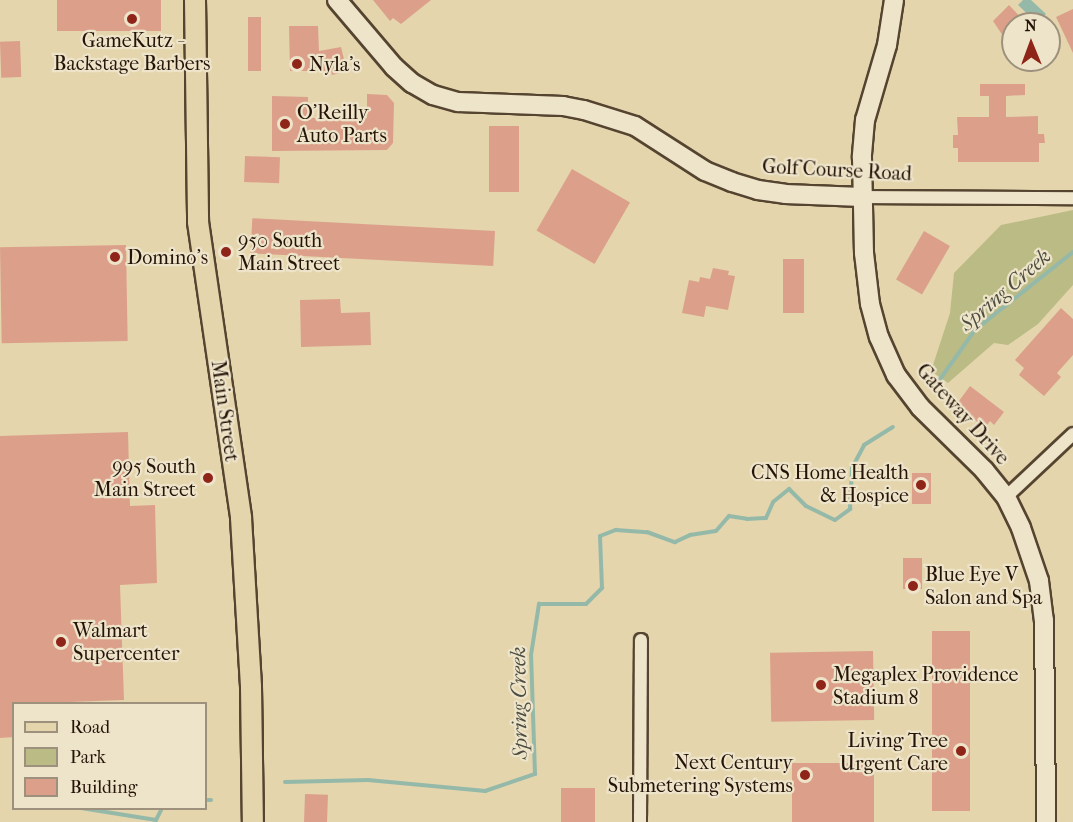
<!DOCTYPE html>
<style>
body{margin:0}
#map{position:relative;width:1073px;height:822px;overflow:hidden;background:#e4d5ad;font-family:"IM FELL French Canon",serif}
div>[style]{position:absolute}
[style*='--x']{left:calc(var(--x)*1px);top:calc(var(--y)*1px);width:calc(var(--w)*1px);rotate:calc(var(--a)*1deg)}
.green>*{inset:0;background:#bbbb85}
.water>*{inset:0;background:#95b9a9}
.stream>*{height:4px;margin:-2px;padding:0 2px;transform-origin:2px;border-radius:2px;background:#95b9a9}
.building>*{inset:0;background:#dca08a;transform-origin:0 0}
.roads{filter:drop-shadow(2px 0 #554430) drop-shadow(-2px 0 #554430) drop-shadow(0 2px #554430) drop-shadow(0 -2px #554430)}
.street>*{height:12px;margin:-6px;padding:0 6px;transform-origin:6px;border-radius:6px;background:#ede4ca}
.secondary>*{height:18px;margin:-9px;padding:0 9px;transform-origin:9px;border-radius:9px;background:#ede4ca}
.primary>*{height:20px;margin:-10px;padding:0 10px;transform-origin:10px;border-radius:10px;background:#e4d5ad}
.dots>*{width:16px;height:16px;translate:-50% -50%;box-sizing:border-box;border:3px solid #ede4ca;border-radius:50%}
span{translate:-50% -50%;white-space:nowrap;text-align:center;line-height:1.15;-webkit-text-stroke:4.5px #ede4ca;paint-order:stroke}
.poi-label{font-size:20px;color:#251307}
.left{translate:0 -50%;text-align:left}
.right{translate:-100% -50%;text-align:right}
.street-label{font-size:20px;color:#251307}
.water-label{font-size:21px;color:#4c4d40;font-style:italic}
.legend{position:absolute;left:12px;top:702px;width:195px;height:108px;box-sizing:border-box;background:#ede4ca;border:2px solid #9d907c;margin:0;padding:8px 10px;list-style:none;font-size:18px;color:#251307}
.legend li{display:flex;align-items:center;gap:12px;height:30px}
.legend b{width:30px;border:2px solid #9d907c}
.north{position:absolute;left:1001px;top:12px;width:60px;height:60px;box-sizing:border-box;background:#ede4ca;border:2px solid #9d907c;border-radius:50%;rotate:359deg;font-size:16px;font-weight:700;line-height:24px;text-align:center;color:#251307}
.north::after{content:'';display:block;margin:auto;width:21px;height:27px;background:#8f2418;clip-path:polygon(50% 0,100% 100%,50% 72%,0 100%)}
</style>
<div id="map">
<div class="green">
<i style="clip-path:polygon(1073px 210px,1073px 285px,1038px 324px,1008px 345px,994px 343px,948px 383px,931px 371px,950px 313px,954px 273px,1001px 225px)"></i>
</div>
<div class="water">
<i style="clip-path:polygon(1023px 0,1031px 0,1046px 14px,1037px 23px,1018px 5px)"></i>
</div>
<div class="stream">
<i style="--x:938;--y:382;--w:64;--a:-54.6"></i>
<i style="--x:975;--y:330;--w:125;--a:-38.5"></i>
<i style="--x:285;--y:782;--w:83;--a:-1.4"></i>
<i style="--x:368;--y:780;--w:118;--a:5.4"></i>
<i style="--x:485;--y:791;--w:53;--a:-18.8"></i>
<i style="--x:535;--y:774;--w:119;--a:-91.9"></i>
<i style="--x:531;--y:655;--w:52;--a:-81.1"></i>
<i style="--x:539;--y:604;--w:47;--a:0"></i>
<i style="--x:586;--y:604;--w:23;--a:-45"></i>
<i style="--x:602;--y:588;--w:52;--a:-92.2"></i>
<i style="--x:600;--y:536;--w:17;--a:-21"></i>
<i style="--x:616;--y:530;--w:31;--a:4"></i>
<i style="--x:647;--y:532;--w:30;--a:20"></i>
<i style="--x:675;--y:542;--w:17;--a:-25"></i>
<i style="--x:690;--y:535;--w:26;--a:-9"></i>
<i style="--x:716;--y:531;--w:20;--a:-49"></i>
<i style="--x:729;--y:516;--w:18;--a:9"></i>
<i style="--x:747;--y:519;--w:19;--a:-3"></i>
<i style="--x:766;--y:518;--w:17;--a:-66"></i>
<i style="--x:773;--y:502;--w:21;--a:-39"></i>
<i style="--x:789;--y:489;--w:24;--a:45"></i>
<i style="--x:806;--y:506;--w:32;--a:26"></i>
<i style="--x:835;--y:520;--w:19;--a:-36"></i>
<i style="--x:850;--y:509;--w:41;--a:-87.2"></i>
<i style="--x:852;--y:468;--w:26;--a:-62"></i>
<i style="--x:864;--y:445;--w:34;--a:-32"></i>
<i style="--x:206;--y:800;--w:5;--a:0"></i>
<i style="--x:81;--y:808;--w:76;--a:9.1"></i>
<i style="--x:156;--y:820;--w:13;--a:-63"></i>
</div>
<div class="building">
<i style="left:57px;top:0;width:104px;height:31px"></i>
<i style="clip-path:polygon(373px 0,431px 0,401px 24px,393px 18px,390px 21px)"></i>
<i style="clip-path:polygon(1009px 5px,1027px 24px,1013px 24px,1013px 42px,1005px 34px,1003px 36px,993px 21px)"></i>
<i style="clip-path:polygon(1073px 9px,1073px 53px,1056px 17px)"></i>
<i style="left:248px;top:17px;width:13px;height:54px"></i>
<i style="clip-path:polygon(289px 26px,318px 26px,319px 51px,341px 47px,347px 71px,332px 75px,331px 71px,290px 71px)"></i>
<i style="left:20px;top:41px;width:36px;height:20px;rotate:88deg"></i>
<i style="clip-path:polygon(980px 84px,1025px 84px,1025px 95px,1006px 96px,1006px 117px,1038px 116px,1038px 134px,1044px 134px,1045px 143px,1039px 143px,1039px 162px,958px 162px,958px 148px,953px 148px,953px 135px,958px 135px,957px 117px,989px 117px,989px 96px,980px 96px)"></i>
<i style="clip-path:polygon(367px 94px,387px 95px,394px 103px,393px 143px,387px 150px,272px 151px,272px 96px,308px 97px,308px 118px,367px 118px)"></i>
<i style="left:489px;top:126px;width:30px;height:66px"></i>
<i style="left:245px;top:156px;width:35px;height:26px;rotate:2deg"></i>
<i style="left:572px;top:169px;width:67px;height:71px;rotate:30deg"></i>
<i style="left:495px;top:231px;width:35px;height:243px;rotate:93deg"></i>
<i style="left:924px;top:231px;width:30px;height:56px;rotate:30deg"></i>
<i style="left:126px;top:245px;width:96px;height:126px;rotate:89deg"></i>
<i style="left:783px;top:259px;width:21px;height:54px"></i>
<i style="clip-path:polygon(713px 268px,729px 271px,728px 275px,735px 276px,728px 310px,706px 306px,704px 317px,682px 313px,689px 280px,699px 282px,700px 277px,710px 279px)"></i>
<i style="clip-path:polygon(340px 299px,341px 313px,370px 312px,371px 345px,301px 347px,300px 300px)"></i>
<i style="clip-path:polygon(1061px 308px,1073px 319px,1073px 355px,1057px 373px,1061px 377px,1044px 396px,1019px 375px,1024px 368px,1015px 360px)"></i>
<i style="clip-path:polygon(970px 386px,1004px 412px,994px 425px,990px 421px,985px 428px,956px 405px)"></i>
<i style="clip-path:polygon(128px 432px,130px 506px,155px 505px,157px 583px,120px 585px,124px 700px,14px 704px,14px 737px,0 738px,0 436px)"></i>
<i style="left:912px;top:473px;width:19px;height:31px"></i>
<i style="left:903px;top:558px;width:19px;height:31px"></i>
<i style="left:932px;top:631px;width:38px;height:180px"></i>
<i style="left:873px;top:651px;width:69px;height:103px;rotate:89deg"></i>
<i style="left:792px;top:763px;width:82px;height:59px"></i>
<i style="left:561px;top:788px;width:34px;height:34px"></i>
<i style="left:305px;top:794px;width:23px;height:28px;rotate:2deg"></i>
</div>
<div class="roads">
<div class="street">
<i style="--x:862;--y:197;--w:211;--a:0.3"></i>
<i style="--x:1006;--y:497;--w:92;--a:-43.2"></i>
<i style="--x:640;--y:822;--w:182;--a:-89.7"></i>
</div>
<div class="secondary">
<i style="--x:337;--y:0;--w:88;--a:49.6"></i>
<i style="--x:394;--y:67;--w:24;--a:42"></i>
<i style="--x:412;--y:83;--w:24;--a:30"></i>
<i style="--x:433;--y:95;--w:26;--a:16"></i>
<i style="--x:458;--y:102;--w:105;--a:2.2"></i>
<i style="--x:563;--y:106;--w:21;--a:11"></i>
<i style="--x:584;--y:110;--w:53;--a:17.4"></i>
<i style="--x:635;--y:126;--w:83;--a:32.7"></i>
<i style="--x:705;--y:171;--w:29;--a:22"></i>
<i style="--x:732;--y:182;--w:27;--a:17"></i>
<i style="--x:758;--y:190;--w:27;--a:8"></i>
<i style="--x:785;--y:194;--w:77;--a:2.2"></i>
<i style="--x:894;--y:0;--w:46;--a:98.8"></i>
<i style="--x:887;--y:45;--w:78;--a:106.3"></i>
<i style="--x:865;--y:120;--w:38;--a:95"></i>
<i style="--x:862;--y:158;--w:95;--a:88.8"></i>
<i style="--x:864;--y:253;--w:51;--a:83.3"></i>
<i style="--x:870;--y:304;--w:34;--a:75"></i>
<i style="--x:879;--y:337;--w:42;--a:65.9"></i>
<i style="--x:896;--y:375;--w:40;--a:53"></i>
<i style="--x:920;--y:407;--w:90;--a:44.5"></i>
<i style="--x:984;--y:470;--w:35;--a:51"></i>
<i style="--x:1006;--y:497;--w:34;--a:64"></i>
<i style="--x:1021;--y:528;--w:56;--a:71.2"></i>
<i style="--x:1039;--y:581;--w:39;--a:83"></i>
<i style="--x:1044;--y:620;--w:202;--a:89.4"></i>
</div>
<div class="primary">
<i style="--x:195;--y:0;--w:222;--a:89.2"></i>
<i style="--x:198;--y:222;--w:299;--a:81.7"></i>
<i style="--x:241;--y:518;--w:169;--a:86.6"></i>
<i style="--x:251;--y:687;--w:135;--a:89.2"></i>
</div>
</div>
<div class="dots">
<i style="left:132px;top:19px;background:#8f2418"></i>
<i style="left:297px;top:64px;background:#8f2418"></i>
<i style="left:285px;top:124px;background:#8f2418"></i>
<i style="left:226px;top:252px;background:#8f2418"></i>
<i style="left:115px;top:257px;background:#8f2418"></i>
<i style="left:208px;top:478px;background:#8f2418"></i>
<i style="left:921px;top:485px;background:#8f2418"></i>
<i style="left:913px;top:586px;background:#8f2418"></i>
<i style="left:61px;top:642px;background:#8f2418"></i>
<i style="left:821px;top:685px;background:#8f2418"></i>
<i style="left:961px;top:751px;background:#8f2418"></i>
<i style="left:805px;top:775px;background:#8f2418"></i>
</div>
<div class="poi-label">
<span style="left:132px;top:52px">GameKutz -<br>Backstage Barbers</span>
<span class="left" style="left:309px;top:64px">Nyla's</span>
<span class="left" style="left:297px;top:124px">O'Reilly<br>Auto Parts</span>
<span class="left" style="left:238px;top:252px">950 South<br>Main Street</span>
<span class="left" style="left:127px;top:257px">Domino's</span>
<span class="right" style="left:196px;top:478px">995 South<br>Main Street</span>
<span class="right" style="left:909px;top:484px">CNS Home Health<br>&amp; Hospice</span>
<span class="left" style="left:925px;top:586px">Blue Eye V<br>Salon and Spa</span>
<span class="left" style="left:73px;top:642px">Walmart<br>Supercenter</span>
<span class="left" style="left:833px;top:686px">Megaplex Providence<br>Stadium 8</span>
<span class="right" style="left:948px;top:752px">Living Tree<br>Urgent Care</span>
<span class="right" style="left:793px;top:774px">Next Century<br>Submetering Systems</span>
</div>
<div class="street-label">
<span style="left:837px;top:170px;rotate:3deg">Golf Course Road</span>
<span style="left:225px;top:411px;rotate:82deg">Main Street</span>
<span style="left:963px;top:414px;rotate:48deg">Gateway Drive</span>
</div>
<div class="water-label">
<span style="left:1005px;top:290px;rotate:-41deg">Spring Creek</span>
<span style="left:519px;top:703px;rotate:-91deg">Spring Creek</span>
</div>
<ul class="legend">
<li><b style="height:8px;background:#e4d5ad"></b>Road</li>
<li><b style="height:16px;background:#bbbb85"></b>Park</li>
<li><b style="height:16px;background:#dca08a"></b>Building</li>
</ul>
<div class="north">N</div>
</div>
